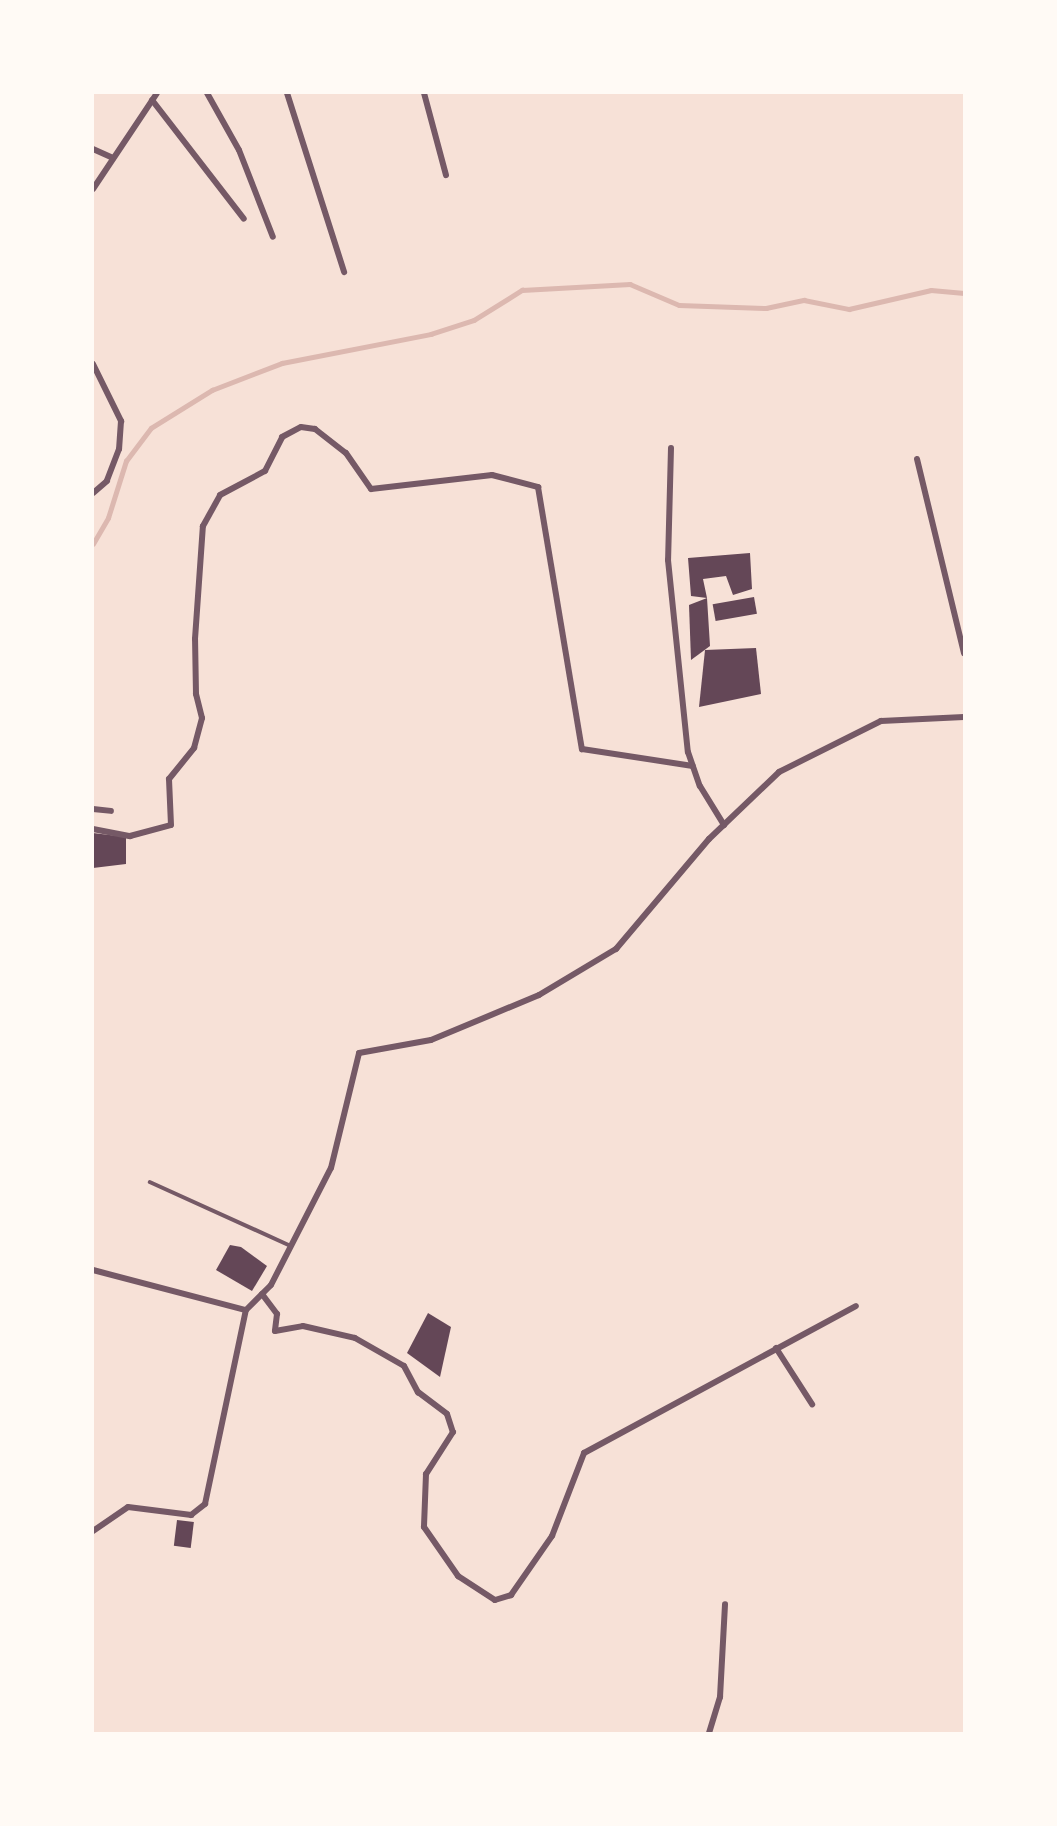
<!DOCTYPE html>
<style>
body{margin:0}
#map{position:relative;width:1057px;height:1826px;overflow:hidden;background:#f7e1d7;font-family:Raleway,sans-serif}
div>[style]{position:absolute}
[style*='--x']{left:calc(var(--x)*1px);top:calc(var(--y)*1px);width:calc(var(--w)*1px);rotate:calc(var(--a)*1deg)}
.stream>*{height:4.5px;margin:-2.25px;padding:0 2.25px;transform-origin:2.25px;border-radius:2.25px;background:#dcb8b0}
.building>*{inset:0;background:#644757;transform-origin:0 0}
.service>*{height:3.5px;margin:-1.75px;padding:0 1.75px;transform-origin:1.75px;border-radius:1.75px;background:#755966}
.minor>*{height:6px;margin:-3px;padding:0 3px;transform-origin:3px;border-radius:3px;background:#755966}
span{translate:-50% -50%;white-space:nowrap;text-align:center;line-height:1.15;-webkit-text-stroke:7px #fffaf5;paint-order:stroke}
.frame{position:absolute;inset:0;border:94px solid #fffaf5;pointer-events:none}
</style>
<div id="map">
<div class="stream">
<i style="--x:93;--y:544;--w:30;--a:-60"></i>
<i style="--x:108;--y:518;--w:60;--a:-72.5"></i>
<i style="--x:126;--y:461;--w:41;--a:-52.9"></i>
<i style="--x:151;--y:428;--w:72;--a:-31.9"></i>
<i style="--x:212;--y:390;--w:75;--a:-21.1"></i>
<i style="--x:282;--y:363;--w:152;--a:-11"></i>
<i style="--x:431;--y:334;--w:45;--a:-18"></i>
<i style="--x:474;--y:320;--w:57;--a:-32"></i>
<i style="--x:522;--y:290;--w:108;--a:-3.2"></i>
<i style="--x:630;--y:284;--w:53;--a:23.2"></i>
<i style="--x:679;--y:305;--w:87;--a:2"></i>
<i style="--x:766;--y:308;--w:39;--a:-12"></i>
<i style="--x:804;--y:300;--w:46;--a:11.3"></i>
<i style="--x:849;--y:309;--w:84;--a:-13"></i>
<i style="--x:931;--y:290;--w:33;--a:5"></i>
</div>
<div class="building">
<i style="clip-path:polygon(750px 553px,752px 589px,733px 595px,726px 576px,703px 579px,707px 598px,691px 596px,688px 558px)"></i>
<i style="left:754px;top:597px;width:17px;height:42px;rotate:80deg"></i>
<i style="clip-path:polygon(707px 598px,710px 646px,691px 660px,689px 605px)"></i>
<i style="clip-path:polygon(756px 648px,761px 694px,699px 707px,705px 650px)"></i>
<i style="clip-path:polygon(93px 833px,126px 837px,126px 864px,93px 868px)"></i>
<i style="clip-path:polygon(230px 1245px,241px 1247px,267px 1266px,252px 1291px,216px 1270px)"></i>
<i style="clip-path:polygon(428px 1313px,451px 1327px,440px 1377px,407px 1353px)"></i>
<i style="left:177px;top:1520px;width:17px;height:26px;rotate:7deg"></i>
</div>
<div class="service">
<i style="--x:150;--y:1182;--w:155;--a:24.4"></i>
</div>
<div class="minor">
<i style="--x:207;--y:93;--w:65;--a:60.7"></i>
<i style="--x:239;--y:150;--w:93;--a:68.7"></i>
<i style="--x:287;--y:93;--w:188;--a:72.3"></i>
<i style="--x:424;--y:93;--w:85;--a:75"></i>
<i style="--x:152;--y:100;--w:150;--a:52.3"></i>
<i style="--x:93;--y:149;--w:22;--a:24"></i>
<i style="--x:93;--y:189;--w:115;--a:-56.3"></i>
<i style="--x:93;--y:364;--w:64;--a:63.8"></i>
<i style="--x:121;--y:421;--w:28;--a:94"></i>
<i style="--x:119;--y:449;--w:34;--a:111"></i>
<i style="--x:107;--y:481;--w:18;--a:139"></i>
<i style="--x:671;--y:448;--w:112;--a:91.5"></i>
<i style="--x:668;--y:560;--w:193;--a:84.1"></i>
<i style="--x:688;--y:752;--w:36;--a:71"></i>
<i style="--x:700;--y:786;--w:46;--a:58.4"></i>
<i style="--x:917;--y:459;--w:200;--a:76.4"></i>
<i style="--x:93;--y:809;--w:18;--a:6"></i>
<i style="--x:93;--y:829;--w:38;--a:11"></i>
<i style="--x:130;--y:836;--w:42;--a:-15"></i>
<i style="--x:171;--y:825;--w:46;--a:-92.5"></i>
<i style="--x:169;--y:779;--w:40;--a:-51"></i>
<i style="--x:194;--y:748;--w:31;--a:-75"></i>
<i style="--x:202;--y:718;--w:25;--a:-104"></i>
<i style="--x:196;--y:694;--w:55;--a:-91"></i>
<i style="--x:195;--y:639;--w:113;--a:-86"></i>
<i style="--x:203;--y:526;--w:35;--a:-61"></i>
<i style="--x:220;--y:495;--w:51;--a:-28.1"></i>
<i style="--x:265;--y:471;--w:38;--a:-63"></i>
<i style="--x:282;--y:437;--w:21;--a:-28"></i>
<i style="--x:301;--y:427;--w:14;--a:8"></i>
<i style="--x:315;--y:429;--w:39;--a:38"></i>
<i style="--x:346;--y:453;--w:44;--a:55.2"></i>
<i style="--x:371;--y:489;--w:122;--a:-6.6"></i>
<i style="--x:492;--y:475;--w:48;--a:14.6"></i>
<i style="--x:538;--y:487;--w:266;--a:80.5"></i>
<i style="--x:582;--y:749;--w:112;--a:8.7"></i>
<i style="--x:93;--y:1270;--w:158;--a:14.7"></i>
<i style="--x:246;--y:1310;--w:35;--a:-45"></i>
<i style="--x:271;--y:1285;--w:131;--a:-62.9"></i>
<i style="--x:331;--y:1168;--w:118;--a:-76.3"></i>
<i style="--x:359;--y:1053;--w:73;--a:-10.2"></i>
<i style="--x:431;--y:1040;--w:117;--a:-22.6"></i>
<i style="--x:539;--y:995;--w:90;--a:-30.9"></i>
<i style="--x:616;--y:949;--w:144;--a:-49.8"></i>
<i style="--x:709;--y:839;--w:97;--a:-43.7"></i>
<i style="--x:779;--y:772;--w:114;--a:-26.6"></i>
<i style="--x:881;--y:721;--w:83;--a:-2.8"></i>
<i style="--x:262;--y:1294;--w:25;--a:53"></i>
<i style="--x:277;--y:1314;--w:17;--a:97"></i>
<i style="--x:275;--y:1331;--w:28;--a:-10"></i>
<i style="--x:303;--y:1326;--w:53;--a:13"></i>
<i style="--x:355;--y:1338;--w:56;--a:29.7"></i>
<i style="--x:404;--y:1366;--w:30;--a:62"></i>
<i style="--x:418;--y:1392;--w:36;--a:37"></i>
<i style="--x:447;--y:1414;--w:19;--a:72"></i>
<i style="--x:453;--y:1432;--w:50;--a:122.7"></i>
<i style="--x:426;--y:1474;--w:53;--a:92.2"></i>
<i style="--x:424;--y:1527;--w:60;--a:55.2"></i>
<i style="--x:458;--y:1576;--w:44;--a:33"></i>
<i style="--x:495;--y:1600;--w:17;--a:-17"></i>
<i style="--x:511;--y:1595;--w:72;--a:-55.2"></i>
<i style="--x:552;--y:1536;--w:89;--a:-68.9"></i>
<i style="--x:584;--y:1453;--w:309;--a:-28.4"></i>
<i style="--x:776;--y:1348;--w:67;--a:57.3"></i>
<i style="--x:93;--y:1531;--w:42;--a:-34.4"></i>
<i style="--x:128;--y:1507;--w:64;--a:7.2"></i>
<i style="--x:191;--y:1515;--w:18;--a:-38"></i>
<i style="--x:205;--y:1504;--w:198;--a:-78.1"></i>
<i style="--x:709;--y:1733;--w:38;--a:-73"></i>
<i style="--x:720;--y:1697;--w:93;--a:-86.9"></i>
</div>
<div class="frame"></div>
</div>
